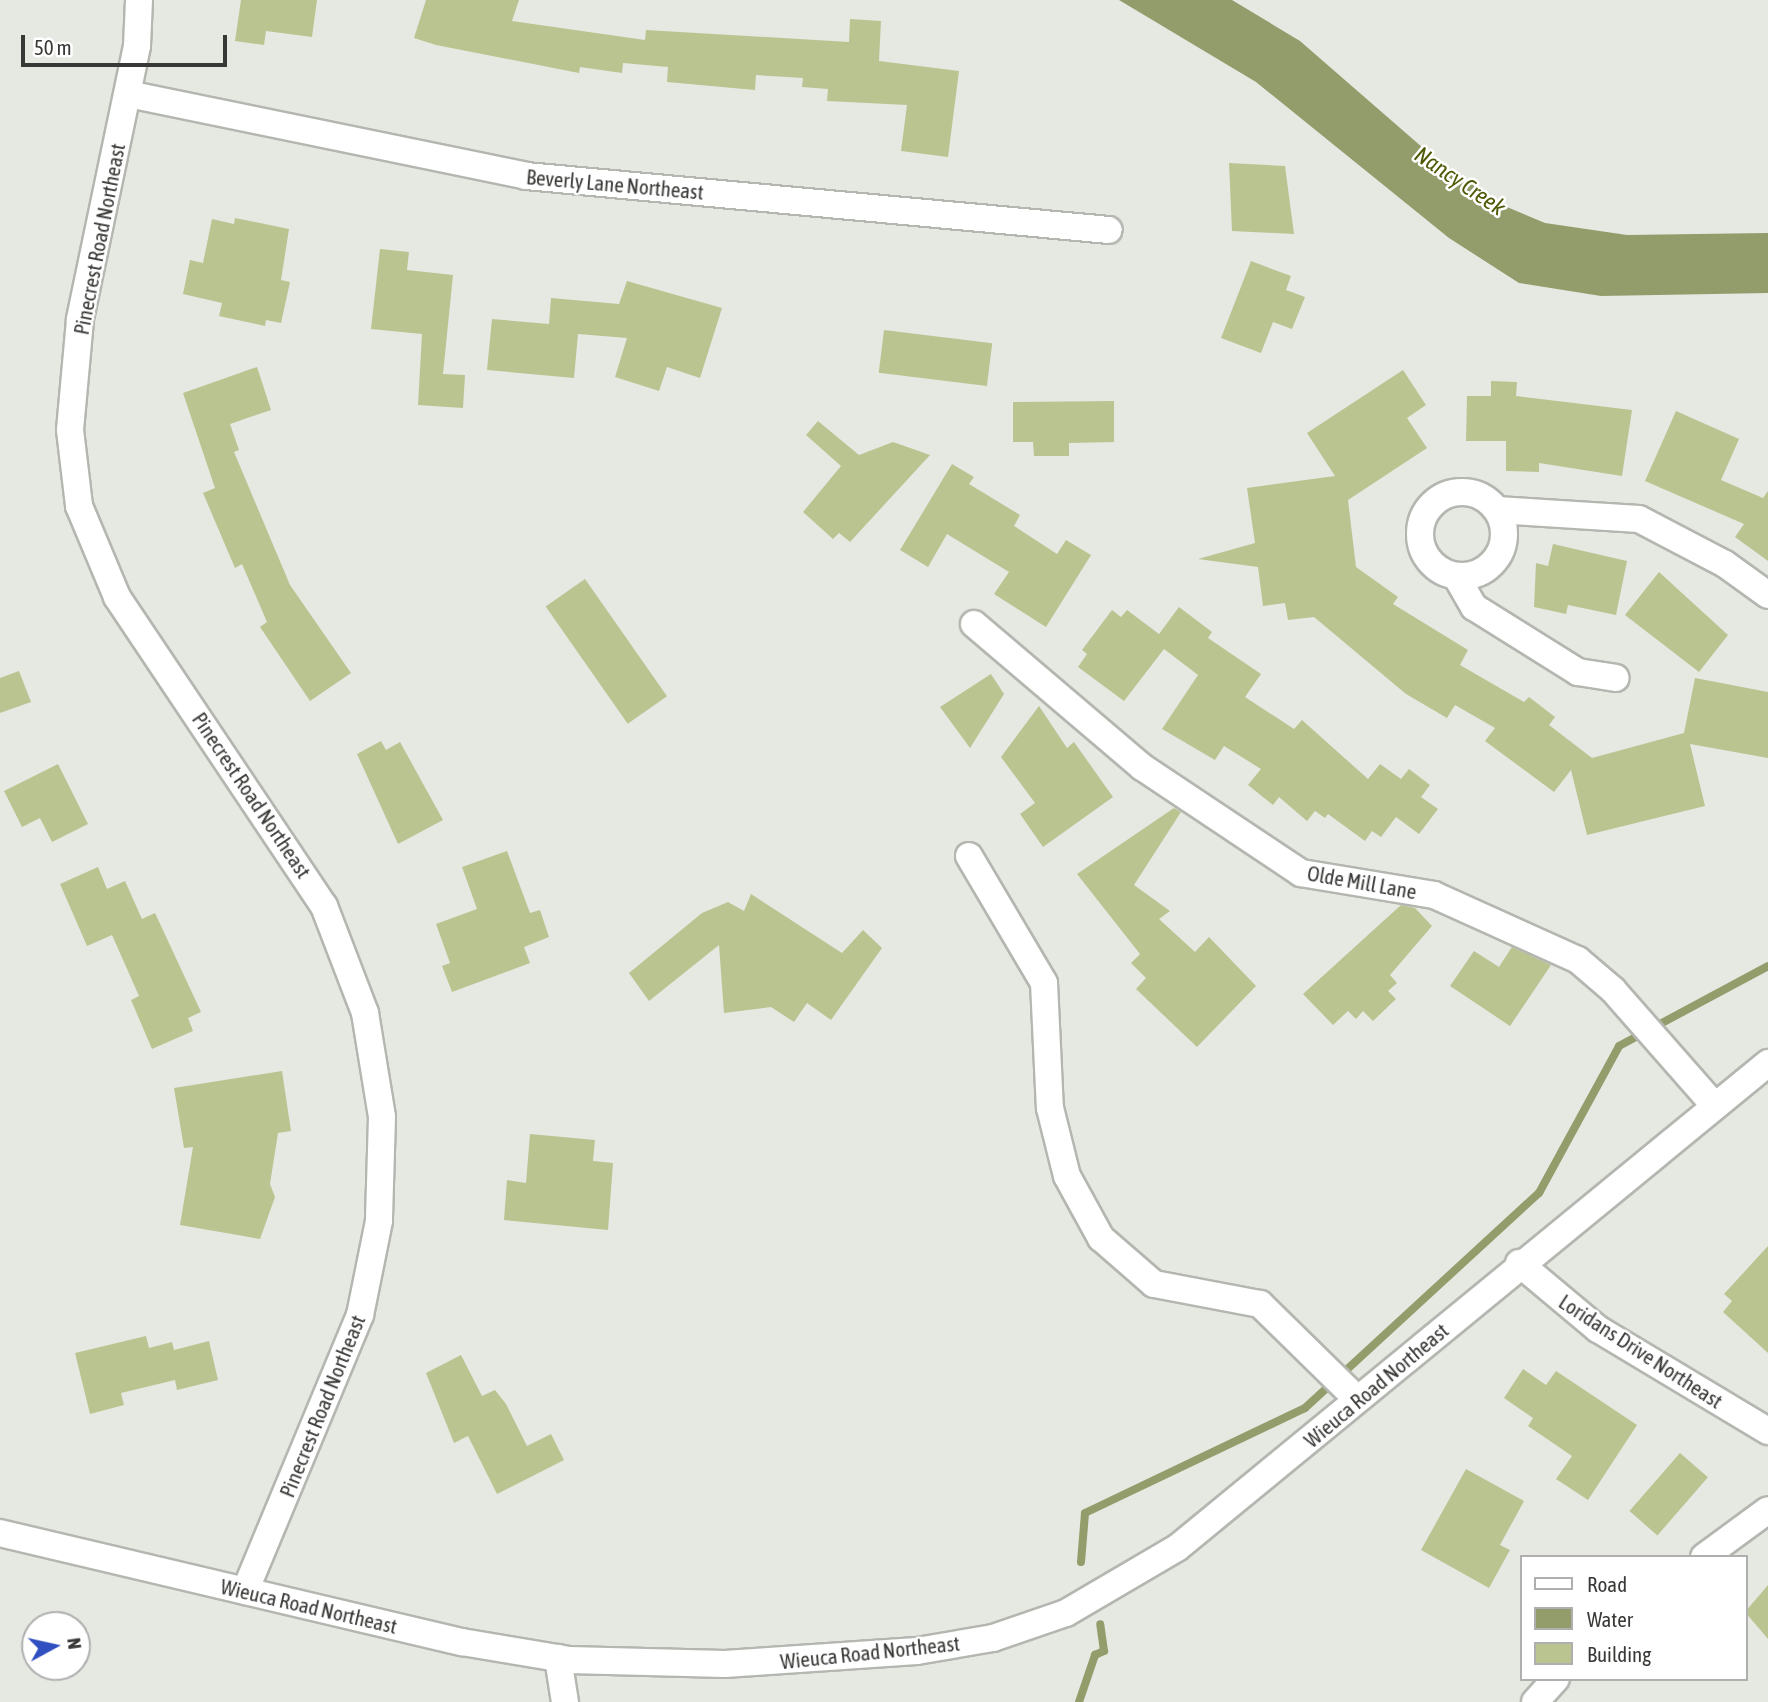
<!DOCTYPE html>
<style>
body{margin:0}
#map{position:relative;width:1768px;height:1702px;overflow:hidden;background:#e6e8e2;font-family:"Asap Condensed",sans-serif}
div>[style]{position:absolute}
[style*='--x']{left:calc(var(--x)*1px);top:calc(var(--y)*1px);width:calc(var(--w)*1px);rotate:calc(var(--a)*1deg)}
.water>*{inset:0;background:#939c6b}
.stream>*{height:8px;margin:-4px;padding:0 4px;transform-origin:4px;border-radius:4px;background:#939c6b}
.building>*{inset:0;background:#bac491;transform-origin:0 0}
.roads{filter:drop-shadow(2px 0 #b4b6b0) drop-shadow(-2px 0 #b4b6b0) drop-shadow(0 2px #b4b6b0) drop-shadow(0 -2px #b4b6b0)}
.minor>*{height:26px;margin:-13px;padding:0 13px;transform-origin:13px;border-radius:13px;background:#fff}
.minor>.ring{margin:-13px;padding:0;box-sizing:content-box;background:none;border:26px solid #fff;border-radius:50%}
span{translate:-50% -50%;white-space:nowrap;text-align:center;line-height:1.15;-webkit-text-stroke:5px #fff;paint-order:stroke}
.street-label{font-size:21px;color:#383836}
.water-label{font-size:23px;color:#4f5904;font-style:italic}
.legend{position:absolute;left:1520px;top:1555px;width:228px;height:126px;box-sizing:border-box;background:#fff;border:2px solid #afafaf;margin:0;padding:9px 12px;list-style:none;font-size:21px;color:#383836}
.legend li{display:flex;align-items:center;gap:14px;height:35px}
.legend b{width:35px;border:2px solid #afafaf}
.north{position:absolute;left:21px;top:1611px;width:70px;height:70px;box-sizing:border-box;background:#fff;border:2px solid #afafaf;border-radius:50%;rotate:82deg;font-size:19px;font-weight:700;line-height:28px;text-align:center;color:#383836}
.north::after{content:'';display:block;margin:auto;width:24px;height:32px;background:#304fc0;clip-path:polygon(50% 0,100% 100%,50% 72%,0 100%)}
.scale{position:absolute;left:21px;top:35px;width:206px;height:32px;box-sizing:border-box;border:4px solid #383836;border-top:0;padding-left:9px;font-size:21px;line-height:24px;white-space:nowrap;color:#383836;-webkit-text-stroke:5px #fff;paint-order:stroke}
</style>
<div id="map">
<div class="water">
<i style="clip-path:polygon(1119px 0,1232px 0,1300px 41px,1438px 161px,1507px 207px,1545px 223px,1627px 235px,1768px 233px,1768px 293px,1601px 296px,1519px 283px,1449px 238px,1256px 82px)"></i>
</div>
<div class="stream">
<i style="--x:1081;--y:1562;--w:49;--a:-85.3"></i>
<i style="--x:1085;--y:1513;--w:244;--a:-25.5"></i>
<i style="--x:1305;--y:1408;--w:318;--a:-42.6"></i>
<i style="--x:1539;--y:1193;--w:167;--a:-61.4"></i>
<i style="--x:1619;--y:1046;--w:169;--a:-28.2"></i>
<i style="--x:1079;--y:1702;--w:50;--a:-71.2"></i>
<i style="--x:1095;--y:1655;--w:10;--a:-24"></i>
<i style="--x:1104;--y:1651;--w:27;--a:-98"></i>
</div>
<div class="building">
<i style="clip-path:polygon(241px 0,317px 0,312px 37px,266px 31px,264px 45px,235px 41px)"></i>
<i style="clip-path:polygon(426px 0,519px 0,512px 21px,645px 40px,646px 30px,849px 42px,850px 19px,881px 21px,879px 61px,959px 71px,948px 157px,901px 151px,907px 105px,827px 101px,828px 89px,802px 87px,803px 78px,756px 75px,755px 90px,667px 82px,668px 67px,623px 63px,622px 73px,580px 67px,579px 73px,436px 45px,414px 38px)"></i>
<i style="clip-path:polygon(1229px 163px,1285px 166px,1294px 234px,1232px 231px)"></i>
<i style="clip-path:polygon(235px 218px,289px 229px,281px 280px,290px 282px,281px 323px,266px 320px,265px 326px,219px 316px,222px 303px,183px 294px,190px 260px,203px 263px,212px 219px,234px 224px)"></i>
<i style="clip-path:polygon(380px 249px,409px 252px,407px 270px,453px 275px,443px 374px,465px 375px,463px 408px,418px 405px,422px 334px,371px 329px)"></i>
<i style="clip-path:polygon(1251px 261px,1291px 276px,1286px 290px,1305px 297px,1292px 329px,1273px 322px,1261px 353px,1221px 338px)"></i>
<i style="clip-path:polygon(627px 281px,722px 308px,700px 378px,667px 367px,659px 391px,615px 377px,627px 338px,578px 334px,574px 378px,487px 370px,492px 319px,549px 324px,551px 298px,619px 304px)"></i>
<i style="left:884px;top:330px;width:109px;height:43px;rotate:7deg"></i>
<i style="clip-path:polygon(257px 367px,271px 410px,230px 424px,239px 450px,234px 452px,290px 585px,351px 673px,310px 701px,260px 627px,267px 622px,242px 564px,235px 568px,203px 493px,215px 488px,183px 393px)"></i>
<i style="clip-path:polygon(1403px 370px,1426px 405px,1407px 418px,1427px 448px,1348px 500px,1356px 567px,1398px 597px,1393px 604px,1468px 650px,1460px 665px,1524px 702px,1529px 697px,1555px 717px,1549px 725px,1592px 758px,1684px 733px,1695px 678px,1768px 692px,1768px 758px,1690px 744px,1705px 806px,1587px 835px,1571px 770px,1554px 792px,1485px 741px,1495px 728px,1455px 705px,1447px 718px,1406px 694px,1314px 617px,1288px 620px,1285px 603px,1263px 606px,1258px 567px,1198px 559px,1255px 543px,1247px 488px,1335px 476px,1307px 433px)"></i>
<i style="clip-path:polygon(1491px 381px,1517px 382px,1516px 396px,1632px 410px,1622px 476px,1539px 463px,1539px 472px,1506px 471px,1506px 441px,1466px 441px,1467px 396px,1491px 396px)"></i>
<i style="clip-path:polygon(1114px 401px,1114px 442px,1069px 443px,1069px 456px,1034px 456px,1033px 442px,1013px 442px,1013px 402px)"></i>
<i style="clip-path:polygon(1676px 411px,1739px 439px,1721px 480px,1763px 498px,1768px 491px,1768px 561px,1735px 537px,1744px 524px,1645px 481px)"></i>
<i style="clip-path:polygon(818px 421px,859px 455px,893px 442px,930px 455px,850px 542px,839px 533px,833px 539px,803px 512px,841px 466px,806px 435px)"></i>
<i style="clip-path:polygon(952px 464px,974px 477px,969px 484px,1020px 515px,1014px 526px,1057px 554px,1066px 540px,1091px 555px,1046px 627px,994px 594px,1009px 572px,947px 534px,928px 567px,900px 550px)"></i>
<i style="clip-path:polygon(1553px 544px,1627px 561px,1616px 615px,1568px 605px,1566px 614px,1534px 607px,1536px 563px,1548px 566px)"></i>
<i style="clip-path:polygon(1659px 572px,1728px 635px,1699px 672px,1625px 615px)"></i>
<i style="left:585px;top:579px;width:143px;height:48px;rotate:55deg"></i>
<i style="clip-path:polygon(1179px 607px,1212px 632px,1208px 638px,1261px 674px,1245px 697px,1294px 729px,1302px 720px,1368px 779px,1380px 764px,1401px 779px,1409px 769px,1430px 785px,1421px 797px,1438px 809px,1419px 834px,1396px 817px,1381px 837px,1372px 831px,1365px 841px,1328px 814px,1325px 818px,1315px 811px,1307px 821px,1279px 797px,1273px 805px,1248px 785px,1261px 769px,1224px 746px,1215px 760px,1162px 729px,1198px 675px,1164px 649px,1124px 701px,1078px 667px,1087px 654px,1082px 650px,1112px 610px,1121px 617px,1127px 610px,1159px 634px)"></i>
<i style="clip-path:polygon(19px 671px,31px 702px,0 713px,0 678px)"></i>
<i style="clip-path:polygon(991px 674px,1004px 694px,970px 748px,940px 707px)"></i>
<i style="clip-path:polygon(1039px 706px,1067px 748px,1074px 742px,1113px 797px,1043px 847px,1020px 814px,1035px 803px,1001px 757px)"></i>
<i style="clip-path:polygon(381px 741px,386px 750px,400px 742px,443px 820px,398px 844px,357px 754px)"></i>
<i style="clip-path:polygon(58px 764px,88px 824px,52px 842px,40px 818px,22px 827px,4px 791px)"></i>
<i style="clip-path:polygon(1174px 808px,1181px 812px,1134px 885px,1170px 911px,1159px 919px,1195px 952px,1209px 937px,1256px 986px,1197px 1047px,1136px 989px,1146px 978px,1131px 963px,1140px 954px,1077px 874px)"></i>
<i style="clip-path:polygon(507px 851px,530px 913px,540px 910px,549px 937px,524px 947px,530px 963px,452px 992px,442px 966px,450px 963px,436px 924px,477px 909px,462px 867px)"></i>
<i style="clip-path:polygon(98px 867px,107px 889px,125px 881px,142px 919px,155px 913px,201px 1012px,188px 1018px,193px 1031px,152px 1049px,131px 1000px,139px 996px,112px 935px,87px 946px,60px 884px)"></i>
<i style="clip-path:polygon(751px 894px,842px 953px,863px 930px,882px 948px,831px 1020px,807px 1003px,794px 1022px,771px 1007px,724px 1013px,719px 945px,649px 1001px,629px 973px,702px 913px,728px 902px,744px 911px)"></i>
<i style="clip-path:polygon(1401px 905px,1415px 908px,1432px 926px,1390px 975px,1397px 983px,1388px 991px,1396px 999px,1373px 1021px,1363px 1011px,1356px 1019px,1348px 1011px,1333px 1025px,1303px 994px)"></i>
<i style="clip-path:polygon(1512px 947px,1551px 965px,1510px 1026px,1450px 986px,1474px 951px,1499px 967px)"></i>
<i style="clip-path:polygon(282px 1071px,291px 1131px,278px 1133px,270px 1184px,275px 1197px,260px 1239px,180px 1225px,193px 1147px,184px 1148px,174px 1088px)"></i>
<i style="clip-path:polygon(530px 1134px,595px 1140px,593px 1161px,613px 1163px,608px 1230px,504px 1220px,507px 1180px,526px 1183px)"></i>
<i style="clip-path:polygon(1768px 1246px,1768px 1353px,1723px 1312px,1732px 1301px,1724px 1294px)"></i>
<i style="clip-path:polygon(146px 1336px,149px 1348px,172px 1342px,174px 1350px,209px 1341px,218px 1380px,177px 1390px,175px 1380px,121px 1393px,124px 1405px,90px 1414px,75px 1353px)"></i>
<i style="clip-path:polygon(461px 1355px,482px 1396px,495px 1390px,506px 1404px,527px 1446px,551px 1434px,564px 1460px,497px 1494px,468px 1436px,454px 1443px,426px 1373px)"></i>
<i style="clip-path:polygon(1523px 1369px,1546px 1385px,1556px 1371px,1637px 1425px,1588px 1500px,1556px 1479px,1572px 1456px,1528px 1426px,1533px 1418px,1504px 1398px)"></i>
<i style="left:1680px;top:1453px;width:37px;height:77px;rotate:41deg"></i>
<i style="clip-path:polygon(1466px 1469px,1524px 1501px,1500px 1545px,1510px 1550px,1489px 1588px,1421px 1550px)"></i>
<i style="clip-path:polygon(1768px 1585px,1768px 1639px,1745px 1612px)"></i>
</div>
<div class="roads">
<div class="minor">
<i style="--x:139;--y:0;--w:46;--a:92.5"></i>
<i style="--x:137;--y:46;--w:280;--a:101.8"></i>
<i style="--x:80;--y:320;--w:110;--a:95.2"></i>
<i style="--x:70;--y:430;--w:77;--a:83.2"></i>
<i style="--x:79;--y:506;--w:99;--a:67.3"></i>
<i style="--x:117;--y:597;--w:372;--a:56.2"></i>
<i style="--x:324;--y:906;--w:115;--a:69"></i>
<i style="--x:365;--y:1013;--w:105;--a:80.7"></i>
<i style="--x:382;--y:1117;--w:104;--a:91.7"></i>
<i style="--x:379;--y:1221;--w:96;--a:101.4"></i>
<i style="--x:360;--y:1315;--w:299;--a:112.6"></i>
<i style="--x:128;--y:94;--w:406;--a:11.6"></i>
<i style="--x:526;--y:176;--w:585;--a:5.29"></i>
<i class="ring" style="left:1420px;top:492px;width:58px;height:58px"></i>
<i style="--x:1497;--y:510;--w:142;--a:3.6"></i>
<i style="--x:1639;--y:519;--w:97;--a:27.6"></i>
<i style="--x:1725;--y:564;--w:53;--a:35.8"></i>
<i style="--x:1456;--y:576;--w:36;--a:60"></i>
<i style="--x:1474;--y:607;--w:123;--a:32"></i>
<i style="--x:1578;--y:672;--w:38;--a:9"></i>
<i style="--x:974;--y:624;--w:221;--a:40.4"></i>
<i style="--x:1142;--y:767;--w:191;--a:33.7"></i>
<i style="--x:1301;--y:873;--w:135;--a:9.4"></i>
<i style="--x:1434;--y:895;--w:158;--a:24.3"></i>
<i style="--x:1578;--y:960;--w:46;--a:40.6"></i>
<i style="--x:1613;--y:990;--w:154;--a:48.7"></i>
<i style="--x:969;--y:856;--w:147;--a:59.4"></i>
<i style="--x:1044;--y:983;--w:125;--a:87.3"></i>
<i style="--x:1050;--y:1108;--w:70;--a:76"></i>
<i style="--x:1067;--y:1176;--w:71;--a:61.3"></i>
<i style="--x:1101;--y:1238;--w:70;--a:41"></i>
<i style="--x:1154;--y:1284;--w:108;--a:10.7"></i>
<i style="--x:1260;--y:1304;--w:134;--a:44.4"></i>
<i style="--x:1519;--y:1263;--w:103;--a:39.9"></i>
<i style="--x:1598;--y:1329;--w:198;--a:31"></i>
<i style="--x:0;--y:1533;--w:475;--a:13.3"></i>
<i style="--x:462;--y:1642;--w:109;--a:9.5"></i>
<i style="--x:569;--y:1660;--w:156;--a:1.5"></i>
<i style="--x:725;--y:1664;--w:192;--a:-3.9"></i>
<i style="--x:917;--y:1651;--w:77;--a:-9.7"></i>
<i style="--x:993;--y:1638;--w:77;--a:-18.9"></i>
<i style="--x:1066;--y:1613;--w:129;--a:-30.4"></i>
<i style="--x:1177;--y:1548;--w:765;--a:-39.37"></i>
<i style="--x:1704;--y:1557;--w:79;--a:-36.3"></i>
<i style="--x:558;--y:1658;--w:45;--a:81"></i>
<i style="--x:1535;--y:1702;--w:31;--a:-48"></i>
</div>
</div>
<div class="street-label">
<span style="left:615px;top:184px;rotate:5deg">Beverly Lane Northeast</span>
<span style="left:99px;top:239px;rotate:-79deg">Pinecrest Road Northeast</span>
<span style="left:252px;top:795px;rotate:56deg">Pinecrest Road Northeast</span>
<span style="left:1362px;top:882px;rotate:10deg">Olde Mill Lane</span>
<span style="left:1641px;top:1351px;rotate:33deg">Loridans Drive Northeast</span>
<span style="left:1376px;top:1385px;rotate:-40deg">Wieuca Road Northeast</span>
<span style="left:322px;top:1406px;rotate:-68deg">Pinecrest Road Northeast</span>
<span style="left:309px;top:1606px;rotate:13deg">Wieuca Road Northeast</span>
<span style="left:870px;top:1652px;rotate:-6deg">Wieuca Road Northeast</span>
</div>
<div class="water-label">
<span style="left:1460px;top:181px;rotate:34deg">Nancy Creek</span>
</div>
<ul class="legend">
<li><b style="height:9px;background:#fff"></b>Road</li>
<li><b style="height:19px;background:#939c6b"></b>Water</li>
<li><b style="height:19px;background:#bac491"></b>Building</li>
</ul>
<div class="north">N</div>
<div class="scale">50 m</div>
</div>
